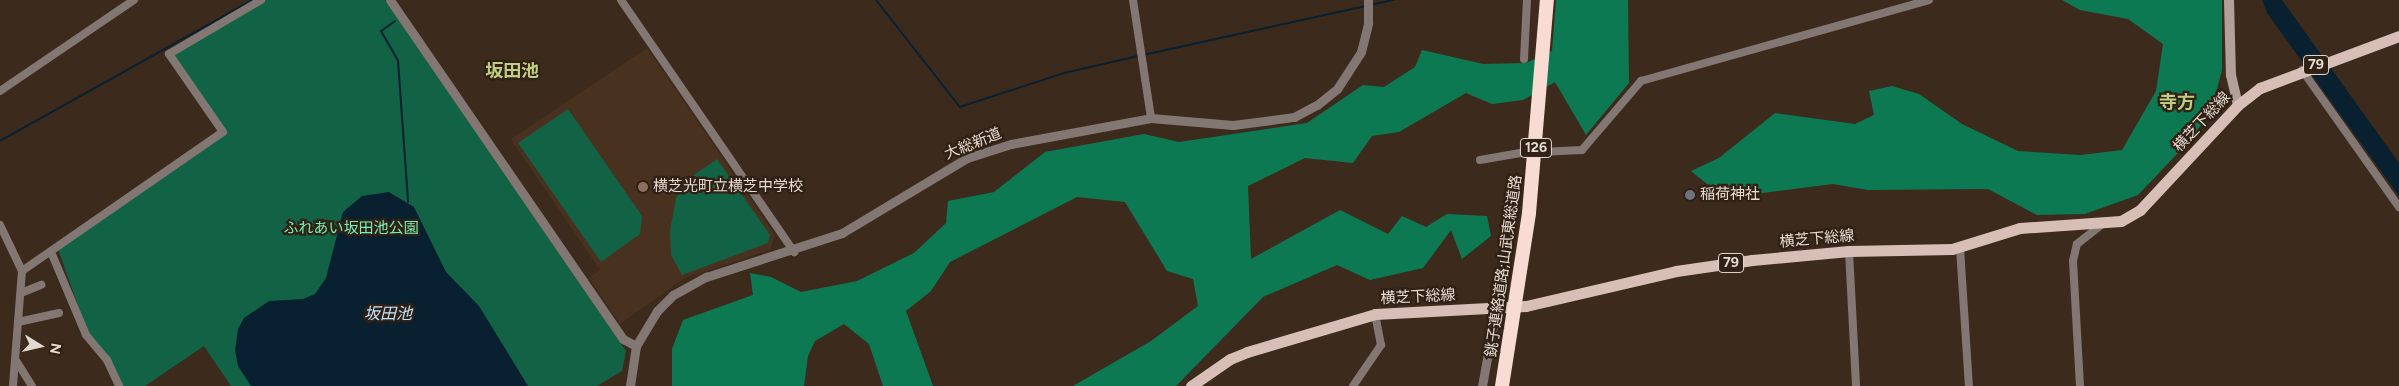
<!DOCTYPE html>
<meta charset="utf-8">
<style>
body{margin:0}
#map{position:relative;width:2399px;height:386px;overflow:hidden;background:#3c2b1d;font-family:Figtree,"Noto Sans JP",sans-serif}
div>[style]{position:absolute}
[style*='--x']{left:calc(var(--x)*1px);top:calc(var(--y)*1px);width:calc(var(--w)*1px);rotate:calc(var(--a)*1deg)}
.built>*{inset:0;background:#48321f}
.green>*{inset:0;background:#126345}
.forest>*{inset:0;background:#0d7953}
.water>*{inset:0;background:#082030}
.stream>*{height:2px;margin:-1px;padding:0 1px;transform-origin:1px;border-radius:1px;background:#082030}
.minor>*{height:8px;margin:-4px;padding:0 4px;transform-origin:4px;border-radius:4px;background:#837774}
.tertiary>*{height:9px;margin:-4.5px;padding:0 4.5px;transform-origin:4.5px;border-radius:4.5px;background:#837774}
.secondary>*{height:10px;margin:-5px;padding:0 5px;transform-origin:5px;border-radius:5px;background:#b2a09a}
.primary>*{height:11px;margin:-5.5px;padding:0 5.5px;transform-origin:5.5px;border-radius:5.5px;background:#d7bfb8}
.motorway>*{height:14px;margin:-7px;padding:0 7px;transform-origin:7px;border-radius:7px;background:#f8dcd3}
.dots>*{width:14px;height:14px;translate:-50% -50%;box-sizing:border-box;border:2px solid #312114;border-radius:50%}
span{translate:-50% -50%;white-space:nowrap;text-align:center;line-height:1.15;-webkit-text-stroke:4.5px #312114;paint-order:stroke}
.shield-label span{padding:1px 4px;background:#312114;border:1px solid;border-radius:4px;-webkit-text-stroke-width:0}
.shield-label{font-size:14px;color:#e5dad1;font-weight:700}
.street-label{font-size:15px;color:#e5dad1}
.poi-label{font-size:15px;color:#e5dad1}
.left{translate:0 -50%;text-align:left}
.park-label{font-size:15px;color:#73f0b9}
.water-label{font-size:16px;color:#bee2ff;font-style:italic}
.quarter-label{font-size:18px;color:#becd82;font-weight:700}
.north{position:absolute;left:15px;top:321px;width:50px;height:50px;-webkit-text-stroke:4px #312114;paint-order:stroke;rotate:100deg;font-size:14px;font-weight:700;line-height:20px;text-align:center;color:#e5dad1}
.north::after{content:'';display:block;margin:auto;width:18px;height:22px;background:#e5dad1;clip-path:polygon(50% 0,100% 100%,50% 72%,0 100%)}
</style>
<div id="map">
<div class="built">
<i style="clip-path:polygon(647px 48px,775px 235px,770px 250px,685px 278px,620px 324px,589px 278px,600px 270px,511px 139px)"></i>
</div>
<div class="green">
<i style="clip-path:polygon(267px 0,385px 0,626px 351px,622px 371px,597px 386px,231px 386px,204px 346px,145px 386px,122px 386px,88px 334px,58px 249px,227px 133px,173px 55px)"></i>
<i style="clip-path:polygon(568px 109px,642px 216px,640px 234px,601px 262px,518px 143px)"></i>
<i style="clip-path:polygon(717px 159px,770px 235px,768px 243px,682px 275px,671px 255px,670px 231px,676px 198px,691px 177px)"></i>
</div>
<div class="forest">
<i style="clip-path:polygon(1556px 0,1628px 0,1629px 83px,1586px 135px,1555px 82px,1523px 100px,1492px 104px,1466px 93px,1399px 132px,1372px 136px,1353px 163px,1305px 158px,1248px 186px,1251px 259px,1340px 210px,1388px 234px,1402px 216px,1426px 227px,1447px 214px,1487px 216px,1491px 236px,1462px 259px,1451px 230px,1423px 268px,1370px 280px,1337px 265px,1263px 297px,1176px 386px,1073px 386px,1151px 341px,1198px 306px,1193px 279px,1167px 271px,1125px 202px,1077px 197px,950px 262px,931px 291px,906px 311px,933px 386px,883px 386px,869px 344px,844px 324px,815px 341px,808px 356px,804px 386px,672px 386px,672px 349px,683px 320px,753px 295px,750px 273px,771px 277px,801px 292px,857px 281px,914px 253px,946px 223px,948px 201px,994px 192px,1045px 152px,1144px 134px,1179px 142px,1307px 123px,1363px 85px,1384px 87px,1415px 67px,1422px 50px,1483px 64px,1526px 63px,1552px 51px)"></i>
<i style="clip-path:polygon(2062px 0,2222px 0,2222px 70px,2211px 111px,2193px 137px,2138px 195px,2085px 214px,2037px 215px,1988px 189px,1868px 190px,1833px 184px,1755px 194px,1707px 184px,1691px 171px,1719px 158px,1775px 113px,1855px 124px,1874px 115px,1869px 91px,1892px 86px,1919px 94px,1962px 124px,2018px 151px,2081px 155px,2122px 150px,2156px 91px,2163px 44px,2128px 19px,2080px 10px)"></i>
</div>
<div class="water">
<i style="clip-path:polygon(2262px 0,2282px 0,2399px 163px,2399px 196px,2267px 13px)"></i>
<i style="clip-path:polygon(389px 192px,414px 207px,446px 272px,479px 306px,528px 386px,251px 386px,238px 366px,235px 350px,238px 329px,244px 318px,269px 301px,303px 299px,315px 294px,326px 278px,343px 212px,362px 196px)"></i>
</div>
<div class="stream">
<i style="--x:876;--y:0;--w:136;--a:51.9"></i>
<i style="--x:960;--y:107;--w:109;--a:-18.1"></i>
<i style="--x:1064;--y:73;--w:76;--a:-12.9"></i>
<i style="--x:1370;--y:5;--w:25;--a:-12"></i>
<i style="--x:395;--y:21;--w:17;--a:144"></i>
<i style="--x:381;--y:31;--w:34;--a:60"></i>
<i style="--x:398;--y:61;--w:141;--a:85.9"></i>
<i style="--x:1143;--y:55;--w:227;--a:-12.4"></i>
<i style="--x:0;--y:141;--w:289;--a:-29.2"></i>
</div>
<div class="minor">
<i style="--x:621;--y:0;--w:306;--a:55.5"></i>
<i style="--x:1133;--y:0;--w:119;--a:81.3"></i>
<i style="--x:1524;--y:59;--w:59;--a:-87.1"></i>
<i style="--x:2302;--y:70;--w:168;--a:54.7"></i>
<i style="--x:0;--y:91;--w:162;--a:-34.2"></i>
<i style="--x:1480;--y:160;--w:41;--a:-9.9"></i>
<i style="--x:1520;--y:153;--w:62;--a:-2.8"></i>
<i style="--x:1582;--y:150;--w:91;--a:-49.5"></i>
<i style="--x:1641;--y:81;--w:299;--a:-15.7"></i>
<i style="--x:0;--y:225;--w:51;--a:64.4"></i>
<i style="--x:22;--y:271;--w:115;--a:94.5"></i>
<i style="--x:1960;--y:248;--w:138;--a:86.3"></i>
<i style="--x:1849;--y:251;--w:135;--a:87"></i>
<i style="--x:51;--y:252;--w:90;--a:67.1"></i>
<i style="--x:86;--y:335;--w:33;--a:50"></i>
<i style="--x:107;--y:360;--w:29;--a:65"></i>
<i style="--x:22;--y:271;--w:244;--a:-34.7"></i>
<i style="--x:223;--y:132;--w:95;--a:-124.7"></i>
<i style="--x:169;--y:54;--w:107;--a:-30.4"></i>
<i style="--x:21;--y:293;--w:22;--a:-22"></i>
<i style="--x:18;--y:322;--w:42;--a:-12.4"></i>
<i style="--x:17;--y:362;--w:28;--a:58"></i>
<i style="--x:1353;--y:386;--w:50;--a:-55.7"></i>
<i style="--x:1381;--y:345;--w:32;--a:-101"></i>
<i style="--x:2080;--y:386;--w:125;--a:-93.2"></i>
<i style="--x:2073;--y:261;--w:17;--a:-77"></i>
<i style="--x:2077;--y:244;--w:33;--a:-38"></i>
</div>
<div class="tertiary">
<i style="--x:390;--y:0;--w:411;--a:55.5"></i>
<i style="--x:623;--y:339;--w:15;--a:28"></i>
<i style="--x:630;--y:386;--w:40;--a:-81.5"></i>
<i style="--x:636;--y:346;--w:41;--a:-59"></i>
<i style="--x:657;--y:311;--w:23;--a:-45"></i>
<i style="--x:673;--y:295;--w:38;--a:-29"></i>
<i style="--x:706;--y:277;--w:143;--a:-17.9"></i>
<i style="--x:842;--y:233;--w:146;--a:-31"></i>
<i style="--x:967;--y:158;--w:46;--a:-17.7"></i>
<i style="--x:1011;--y:144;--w:142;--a:-10.5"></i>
<i style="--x:1151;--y:118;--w:82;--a:4.9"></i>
<i style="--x:1233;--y:125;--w:62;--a:-7.5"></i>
<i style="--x:1294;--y:117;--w:26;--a:-28"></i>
<i style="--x:1317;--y:105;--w:26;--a:-39"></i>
<i style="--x:1337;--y:89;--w:44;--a:-57"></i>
<i style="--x:1361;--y:52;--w:30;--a:-76"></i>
<i style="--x:1368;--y:23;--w:23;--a:-90"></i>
<i style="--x:1482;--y:386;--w:78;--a:-79.7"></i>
</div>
<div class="secondary">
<i style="--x:2229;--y:0;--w:75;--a:88.5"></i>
<i style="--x:2231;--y:75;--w:31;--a:77"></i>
</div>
<div class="primary">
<i style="--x:1191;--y:386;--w:47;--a:-34.7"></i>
<i style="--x:1230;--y:359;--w:18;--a:-22"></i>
<i style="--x:1247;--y:352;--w:134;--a:-16.5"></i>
<i style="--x:1375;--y:314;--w:151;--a:-3"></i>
<i style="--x:1526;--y:306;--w:154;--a:-13.1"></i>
<i style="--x:1676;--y:271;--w:77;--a:-8.2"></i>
<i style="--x:1752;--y:260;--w:97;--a:-5.3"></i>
<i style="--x:1849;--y:251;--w:103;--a:-1.1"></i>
<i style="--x:1952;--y:249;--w:71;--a:-17.2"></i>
<i style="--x:2020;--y:228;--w:101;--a:-4"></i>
<i style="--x:2121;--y:221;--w:22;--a:-30"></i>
<i style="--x:2140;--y:210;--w:144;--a:-47"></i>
<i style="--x:2238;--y:105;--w:28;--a:-38"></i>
<i style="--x:2260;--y:88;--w:148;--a:-20.5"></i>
</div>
<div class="motorway">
<i style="--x:1502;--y:386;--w:175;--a:-81.1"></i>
<i style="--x:1529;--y:213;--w:214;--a:-85.2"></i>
</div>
<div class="dots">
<i style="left:643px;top:187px;background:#8d6e63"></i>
<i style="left:1690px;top:195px;background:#6b7280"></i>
</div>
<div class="shield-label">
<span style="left:2316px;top:65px">79</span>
<span style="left:1536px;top:148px">126</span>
<span style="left:1731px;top:263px">79</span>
</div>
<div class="street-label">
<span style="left:2202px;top:122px;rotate:-47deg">横芝下総線</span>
<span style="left:973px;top:144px;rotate:-22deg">大総新道</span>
<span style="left:1817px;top:239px;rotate:-5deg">横芝下総線</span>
<span style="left:1504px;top:266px;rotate:-82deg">銚子連絡道路;山武東総道路</span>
<span style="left:1418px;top:297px;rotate:-3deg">横芝下総線</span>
</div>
<div class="poi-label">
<span class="left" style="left:653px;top:187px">横芝光町立横芝中学校</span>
<span class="left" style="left:1700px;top:195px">稲荷神社</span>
</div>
<div class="park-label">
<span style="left:351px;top:229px">ふれあい坂田池公園</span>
</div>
<div class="water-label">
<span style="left:388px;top:314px">坂田池</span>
</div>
<div class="quarter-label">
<span style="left:512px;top:71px">坂田池</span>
<span style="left:2177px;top:102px">寺方</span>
</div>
<div class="north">N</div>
</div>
